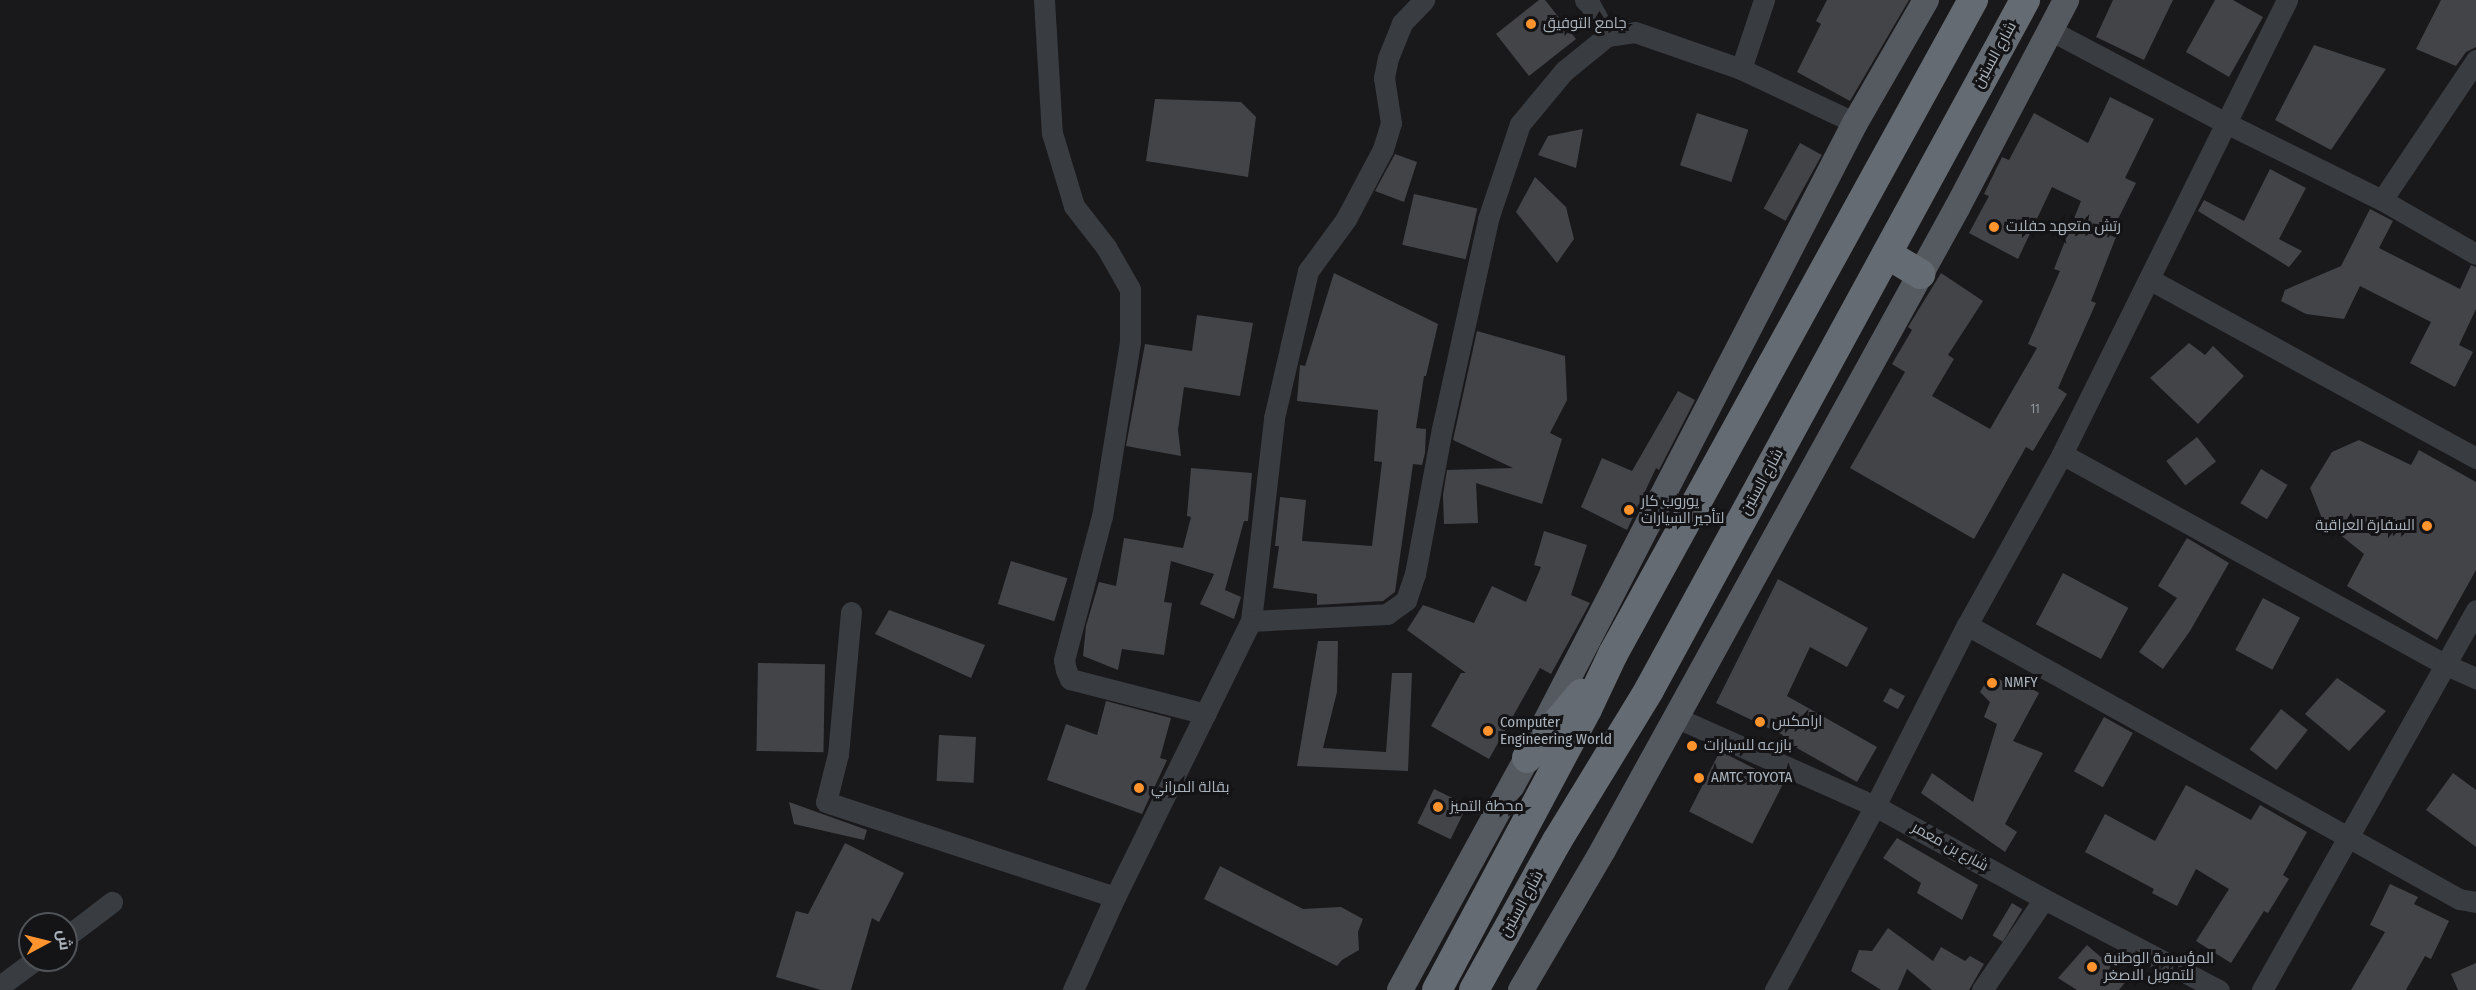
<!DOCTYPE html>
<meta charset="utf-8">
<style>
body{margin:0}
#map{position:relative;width:2476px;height:990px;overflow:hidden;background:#19191b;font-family:"Fira Sans Condensed",Cairo,sans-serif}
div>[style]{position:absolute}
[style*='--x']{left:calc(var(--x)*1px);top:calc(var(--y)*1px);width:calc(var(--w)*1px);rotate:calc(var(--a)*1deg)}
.building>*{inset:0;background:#434448;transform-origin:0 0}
.minor>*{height:21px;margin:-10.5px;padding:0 10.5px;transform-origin:10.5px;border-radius:10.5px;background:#393c41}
.major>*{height:26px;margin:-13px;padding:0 13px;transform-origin:13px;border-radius:13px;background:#555960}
.highway>*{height:30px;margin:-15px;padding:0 15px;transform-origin:15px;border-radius:15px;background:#656b72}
.dots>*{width:16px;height:16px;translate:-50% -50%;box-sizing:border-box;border:3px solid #141416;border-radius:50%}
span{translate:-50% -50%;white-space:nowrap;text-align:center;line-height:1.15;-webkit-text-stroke:6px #141416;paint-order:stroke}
.number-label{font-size:12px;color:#90979f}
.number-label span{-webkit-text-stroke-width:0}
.poi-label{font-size:15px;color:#aab3bc}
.left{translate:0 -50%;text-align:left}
.right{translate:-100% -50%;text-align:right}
.street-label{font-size:15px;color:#aab3bc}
.north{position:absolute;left:18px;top:912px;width:60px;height:60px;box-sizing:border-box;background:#141416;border:2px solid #505458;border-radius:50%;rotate:83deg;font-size:16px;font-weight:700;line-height:24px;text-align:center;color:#aab3bc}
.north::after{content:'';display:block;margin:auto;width:21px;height:27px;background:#ff932d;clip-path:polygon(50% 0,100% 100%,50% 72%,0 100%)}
</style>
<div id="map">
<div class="building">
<i style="clip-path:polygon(1539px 0,1545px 0,1576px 39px,1529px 76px,1496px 34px)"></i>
<i style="clip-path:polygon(1827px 0,1909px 0,1850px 101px,1797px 72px,1821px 24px,1816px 21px)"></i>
<i style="clip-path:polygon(2113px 0,2173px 0,2144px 60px,2096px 37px)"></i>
<i style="clip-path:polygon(2215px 0,2233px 0,2263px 17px,2229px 77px,2186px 52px)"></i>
<i style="clip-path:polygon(2441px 0,2476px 0,2476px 47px,2466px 52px,2456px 66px,2416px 49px)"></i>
<i style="clip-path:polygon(2314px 45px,2386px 69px,2331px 150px,2275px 120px)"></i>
<i style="clip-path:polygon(2110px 97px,2154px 119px,2125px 178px,2136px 183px,2110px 235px,2116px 237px,2091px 301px,2096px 303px,2058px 388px,2067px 394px,2033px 451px,2026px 447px,1974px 539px,1850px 468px,1905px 372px,1892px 364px,1912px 330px,1908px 327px,1941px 273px,1983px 301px,1948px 355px,1954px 359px,1932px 396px,1990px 429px,2037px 348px,2028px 344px,2060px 271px,2054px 269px,2081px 201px,2052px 187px,2018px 259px,1969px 233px,1989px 196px,1984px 194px,2002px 157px,2009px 160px,2034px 113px,2088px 143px)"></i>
<i style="clip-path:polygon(1155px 99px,1241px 102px,1256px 117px,1248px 177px,1146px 161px)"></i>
<i style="left:1697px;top:113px;width:54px;height:55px;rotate:18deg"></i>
<i style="clip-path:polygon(1583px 129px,1576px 168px,1538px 155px,1548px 136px)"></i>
<i style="left:1800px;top:143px;width:25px;height:75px;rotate:29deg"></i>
<i style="clip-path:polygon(1395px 154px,1417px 162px,1404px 202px,1375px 191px)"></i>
<i style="clip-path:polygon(2270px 169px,2306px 188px,2279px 239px,2302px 251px,2289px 267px,2198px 211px,2204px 200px,2244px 221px)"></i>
<i style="clip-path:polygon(1535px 177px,1566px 207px,1574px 239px,1557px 263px,1516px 212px)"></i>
<i style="left:1414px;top:194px;width:65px;height:52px;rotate:13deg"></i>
<i style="clip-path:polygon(2370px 209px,2393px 221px,2379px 248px,2460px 289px,2471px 265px,2476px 267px,2476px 309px,2459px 345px,2473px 352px,2455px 387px,2410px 363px,2431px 322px,2360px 286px,2344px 319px,2306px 314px,2281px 301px,2285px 290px,2341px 266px)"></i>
<i style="clip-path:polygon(1334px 273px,1438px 324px,1426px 376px,1424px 376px,1416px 428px,1426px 429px,1425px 453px,1422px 465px,1413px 464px,1395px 592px,1383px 601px,1317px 605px,1317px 594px,1273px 588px,1279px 546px,1275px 546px,1280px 497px,1306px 500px,1302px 541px,1372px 546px,1382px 462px,1374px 461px,1378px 410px,1297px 401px,1300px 365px,1305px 366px)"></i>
<i style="clip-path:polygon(1197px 315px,1253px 323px,1240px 396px,1184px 387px,1178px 430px,1181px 456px,1126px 446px,1145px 344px,1192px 351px)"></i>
<i style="clip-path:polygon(1477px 331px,1565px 356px,1567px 400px,1550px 433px,1562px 439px,1542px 504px,1476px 483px,1478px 523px,1444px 524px,1443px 495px,1447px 470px,1513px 468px,1453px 440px)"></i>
<i style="clip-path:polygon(2189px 343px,2205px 355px,2213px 346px,2244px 376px,2198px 424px,2150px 378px)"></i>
<i style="clip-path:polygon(1678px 391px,1695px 400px,1659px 470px,1656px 468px,1627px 530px,1581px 507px,1602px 458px,1632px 471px)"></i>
<i style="left:2197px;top:437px;width:31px;height:39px;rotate:52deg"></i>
<i style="clip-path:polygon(2359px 440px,2411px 465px,2419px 450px,2476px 482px,2476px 570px,2437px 640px,2347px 586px,2364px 554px,2323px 521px,2310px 488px,2332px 452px)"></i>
<i style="clip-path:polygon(1191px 468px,1252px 473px,1248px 521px,1244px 521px,1225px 590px,1241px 597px,1234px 619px,1200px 604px,1214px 574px,1171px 561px,1164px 602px,1172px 603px,1164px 655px,1122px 649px,1118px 670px,1083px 656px,1086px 626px,1099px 582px,1116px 586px,1124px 538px,1183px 548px,1191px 517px,1187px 516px)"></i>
<i style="left:2261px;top:469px;width:31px;height:40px;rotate:31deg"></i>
<i style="clip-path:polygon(1544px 531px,1587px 545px,1571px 595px,1590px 603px,1551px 674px,1540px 668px,1489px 759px,1431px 726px,1461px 673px,1466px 673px,1407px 630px,1423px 605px,1474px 623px,1492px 586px,1526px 602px,1541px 567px,1534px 565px)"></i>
<i style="clip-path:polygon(2187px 538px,2229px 563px,2190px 631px,2163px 669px,2139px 652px,2177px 598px,2158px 586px)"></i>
<i style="left:1011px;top:561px;width:59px;height:45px;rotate:17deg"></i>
<i style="left:2063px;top:573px;width:74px;height:58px;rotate:28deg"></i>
<i style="clip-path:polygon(1778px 579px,1868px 628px,1847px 667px,1810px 647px,1787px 696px,1877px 747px,1857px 782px,1781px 739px,1783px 735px,1716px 703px)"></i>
<i style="left:2263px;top:598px;width:42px;height:59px;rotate:28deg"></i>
<i style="clip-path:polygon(889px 610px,985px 645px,971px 678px,875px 634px)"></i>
<i style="clip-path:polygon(1318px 641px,1338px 641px,1337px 692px,1323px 748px,1386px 752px,1392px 673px,1412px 673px,1408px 771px,1297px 766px)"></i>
<i style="left:758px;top:663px;width:67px;height:88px;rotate:1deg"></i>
<i style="clip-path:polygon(1991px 674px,2004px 682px,2009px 676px,2039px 693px,2013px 741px,2043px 753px,2005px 824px,2017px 832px,2005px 852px,1921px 793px,1932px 773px,1973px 802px,1997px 724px,1984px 717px,1990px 702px,1980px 692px)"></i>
<i style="clip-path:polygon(2337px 678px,2386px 711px,2349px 751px,2305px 714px)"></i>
<i style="left:1890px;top:688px;width:17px;height:15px;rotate:28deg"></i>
<i style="clip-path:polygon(1106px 701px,1171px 718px,1160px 758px,1167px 760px,1142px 814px,1047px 780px,1066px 724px,1097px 735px)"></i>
<i style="left:2281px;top:709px;width:34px;height:51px;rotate:38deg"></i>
<i style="left:2104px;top:717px;width:33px;height:62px;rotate:29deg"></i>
<i style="left:939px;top:735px;width:37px;height:46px;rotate:3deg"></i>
<i style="left:1720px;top:751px;width:71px;height:68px;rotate:27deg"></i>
<i style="clip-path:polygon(2453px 773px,2476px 790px,2476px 847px,2426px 810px)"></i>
<i style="clip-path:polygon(2186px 785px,2251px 820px,2260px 805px,2307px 832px,2283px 875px,2289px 879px,2268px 913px,2264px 911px,2231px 963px,2196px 941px,2229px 889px,2196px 869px,2177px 906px,2152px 893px,2154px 889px,2085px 852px,2105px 814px,2155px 841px)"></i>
<i style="left:1434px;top:789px;width:37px;height:38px;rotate:26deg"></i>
<i style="clip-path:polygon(789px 802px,867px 830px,864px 840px,794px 824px)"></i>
<i style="clip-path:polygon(1897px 838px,1978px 885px,1962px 920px,1917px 893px,1921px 883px,1883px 858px)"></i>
<i style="clip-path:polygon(845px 843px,904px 873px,879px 922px,872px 918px,851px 990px,821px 990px,776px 977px,796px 911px,808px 914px)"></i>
<i style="clip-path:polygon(1220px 866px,1303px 909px,1341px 907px,1363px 919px,1358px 932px,1359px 950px,1342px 960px,1337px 966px,1204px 899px)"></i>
<i style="clip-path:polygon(2390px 884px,2418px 897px,2414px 904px,2449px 921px,2431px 959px,2425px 956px,2406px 990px,2351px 990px,2385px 932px,2370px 925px)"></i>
<i style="left:2012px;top:903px;width:12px;height:38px;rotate:31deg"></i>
<i style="clip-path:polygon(1888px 928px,1933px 961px,1941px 947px,1965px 961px,1970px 956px,1984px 964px,1969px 990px,1932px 990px,1907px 969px,1898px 990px,1881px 990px,1851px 971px,1859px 950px,1872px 951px)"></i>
<i style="clip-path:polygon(2087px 945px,2127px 980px,2119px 990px,2077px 990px,2058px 978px)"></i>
<i style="clip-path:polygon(2476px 963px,2476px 990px,2458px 990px,2451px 974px)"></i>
</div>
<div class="minor">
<i style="--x:1044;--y:0;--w:133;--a:86.6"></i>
<i style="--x:1052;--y:133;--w:76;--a:73.2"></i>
<i style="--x:1074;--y:206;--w:52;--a:52"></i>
<i style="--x:1106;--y:247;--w:48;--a:60.3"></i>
<i style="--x:1130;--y:289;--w:53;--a:90"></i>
<i style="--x:1130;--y:342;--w:176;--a:99.1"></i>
<i style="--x:1102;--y:516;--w:149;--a:104.8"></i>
<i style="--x:1064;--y:660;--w:10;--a:79"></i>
<i style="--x:1066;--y:670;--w:10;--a:66"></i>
<i style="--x:1070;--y:679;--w:140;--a:14.4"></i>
<i style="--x:1585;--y:0;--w:5;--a:37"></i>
<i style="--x:1589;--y:3;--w:38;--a:61"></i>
<i style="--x:2050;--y:30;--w:199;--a:27.9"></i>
<i style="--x:2226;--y:123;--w:174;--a:26.3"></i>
<i style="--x:2382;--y:200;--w:108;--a:29.9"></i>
<i style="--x:1741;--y:69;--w:73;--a:-71.6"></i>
<i style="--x:2382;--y:200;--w:169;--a:-56.1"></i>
<i style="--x:2149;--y:279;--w:373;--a:28.7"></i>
<i style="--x:2062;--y:454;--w:436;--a:28.8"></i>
<i style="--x:2444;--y:664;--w:35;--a:24"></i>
<i style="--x:851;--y:612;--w:143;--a:95.2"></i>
<i style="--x:838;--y:754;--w:49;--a:104"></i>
<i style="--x:826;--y:802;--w:304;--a:18.2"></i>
<i style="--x:1251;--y:621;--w:204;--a:-83.5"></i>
<i style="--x:1274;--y:418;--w:151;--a:-77"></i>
<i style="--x:1308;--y:271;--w:64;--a:-53.8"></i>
<i style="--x:1346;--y:219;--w:79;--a:-62.1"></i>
<i style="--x:1383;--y:149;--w:27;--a:-73"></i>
<i style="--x:1391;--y:123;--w:46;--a:-98.8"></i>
<i style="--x:1384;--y:78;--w:20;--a:-79"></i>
<i style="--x:1388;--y:58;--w:38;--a:-68"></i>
<i style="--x:1402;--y:23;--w:32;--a:-46"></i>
<i style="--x:1967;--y:625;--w:563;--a:29.11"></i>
<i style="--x:2459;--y:899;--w:17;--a:10"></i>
<i style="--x:1675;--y:717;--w:219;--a:24"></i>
<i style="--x:1875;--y:806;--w:193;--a:28.8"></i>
<i style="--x:2044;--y:899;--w:197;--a:27.5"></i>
<i style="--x:66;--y:937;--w:58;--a:-37.3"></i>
<i style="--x:0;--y:986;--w:44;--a:-36.6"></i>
<i style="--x:1073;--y:990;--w:102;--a:-65.7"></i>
<i style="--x:1115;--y:897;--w:308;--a:-63.8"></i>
<i style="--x:1251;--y:621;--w:136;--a:-2.9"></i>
<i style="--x:1387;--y:614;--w:24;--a:-36"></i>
<i style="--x:1406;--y:600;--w:28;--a:-71"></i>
<i style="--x:1415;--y:574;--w:147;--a:-79.5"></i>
<i style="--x:1442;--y:429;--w:215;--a:-77.6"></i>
<i style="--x:1488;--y:219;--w:100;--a:-71.4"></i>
<i style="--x:1520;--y:124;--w:69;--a:-50.3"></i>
<i style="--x:1564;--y:71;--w:55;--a:-39.1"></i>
<i style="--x:1607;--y:36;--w:28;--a:-8"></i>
<i style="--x:1635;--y:32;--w:112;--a:19.2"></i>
<i style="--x:1741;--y:69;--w:126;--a:25.3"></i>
<i style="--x:1775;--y:990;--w:209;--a:-61.5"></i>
<i style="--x:1875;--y:806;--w:203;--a:-63.1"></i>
<i style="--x:1967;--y:625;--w:196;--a:-60.9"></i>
<i style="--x:2062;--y:454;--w:507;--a:-63.64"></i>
<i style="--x:1982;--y:990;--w:110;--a:-55.7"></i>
<i style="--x:2262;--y:990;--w:436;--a:-60.6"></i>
</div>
<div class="major">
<i style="--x:1400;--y:990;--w:264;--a:-61.3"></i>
<i style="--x:1527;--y:758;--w:715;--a:-62.68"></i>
<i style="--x:1855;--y:123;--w:142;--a:-60"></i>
<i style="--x:1521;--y:990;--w:162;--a:-59.6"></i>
<i style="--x:1603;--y:850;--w:733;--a:-61.13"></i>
<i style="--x:1957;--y:208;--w:235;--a:-62.3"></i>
</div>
<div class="highway">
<i style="--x:1887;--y:254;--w:39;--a:31"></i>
<i style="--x:1527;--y:758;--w:84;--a:-49.8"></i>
<i style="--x:1437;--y:990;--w:319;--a:-61.9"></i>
<i style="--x:1587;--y:709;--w:61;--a:-64.7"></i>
<i style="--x:1613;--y:654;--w:747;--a:-61.17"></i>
<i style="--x:1474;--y:990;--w:171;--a:-60.9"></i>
<i style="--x:1557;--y:841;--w:177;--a:-58.6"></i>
<i style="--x:1649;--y:690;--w:786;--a:-61.41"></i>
</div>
<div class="dots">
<i style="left:1531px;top:24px;background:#ff932d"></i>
<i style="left:1994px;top:227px;background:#ff932d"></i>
<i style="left:1629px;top:510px;background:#ff932d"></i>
<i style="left:2427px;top:526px;background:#ff932d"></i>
<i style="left:1992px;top:683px;background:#ff932d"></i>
<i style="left:1760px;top:722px;background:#ff932d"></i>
<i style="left:1488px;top:731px;background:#ff932d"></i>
<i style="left:1692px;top:746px;background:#ff932d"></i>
<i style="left:1699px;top:778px;background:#ff932d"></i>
<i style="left:1139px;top:788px;background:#ff932d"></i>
<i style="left:1438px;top:807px;background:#ff932d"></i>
<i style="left:2092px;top:967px;background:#ff932d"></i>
</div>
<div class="number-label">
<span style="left:2035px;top:410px">11</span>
</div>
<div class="poi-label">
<span class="left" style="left:1543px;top:24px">جامع التوفيق</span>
<span class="left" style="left:2006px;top:227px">رتش متعهد حفلات</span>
<span class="left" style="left:1641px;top:510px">يوروب كار<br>لتأجير السيارات</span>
<span class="right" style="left:2415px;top:526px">السفارة العراقية</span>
<span class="left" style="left:2004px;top:683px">NMFY</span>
<span class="left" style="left:1500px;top:731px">Computer<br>Engineering World</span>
<span class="left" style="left:1772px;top:722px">ارامكس</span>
<span class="left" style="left:1704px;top:746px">بازرعه للسيارات</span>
<span class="left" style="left:1711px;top:778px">AMTC TOYOTA</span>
<span class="left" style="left:1151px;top:788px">بقالة المراني</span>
<span class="left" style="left:1450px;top:807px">محطة التميز</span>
<span class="left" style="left:2104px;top:967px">المؤسسة الوطنية<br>للتمويل الاصغر</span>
</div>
<div class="street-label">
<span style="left:1995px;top:55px;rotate:-61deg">شارع الستين</span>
<span style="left:1762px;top:482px;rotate:-61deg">شارع الستين</span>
<span style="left:1950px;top:847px;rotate:29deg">شارع بن معمر</span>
<span style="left:1522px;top:904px;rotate:-61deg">شارع الستين</span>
</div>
<div class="north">ش</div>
</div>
